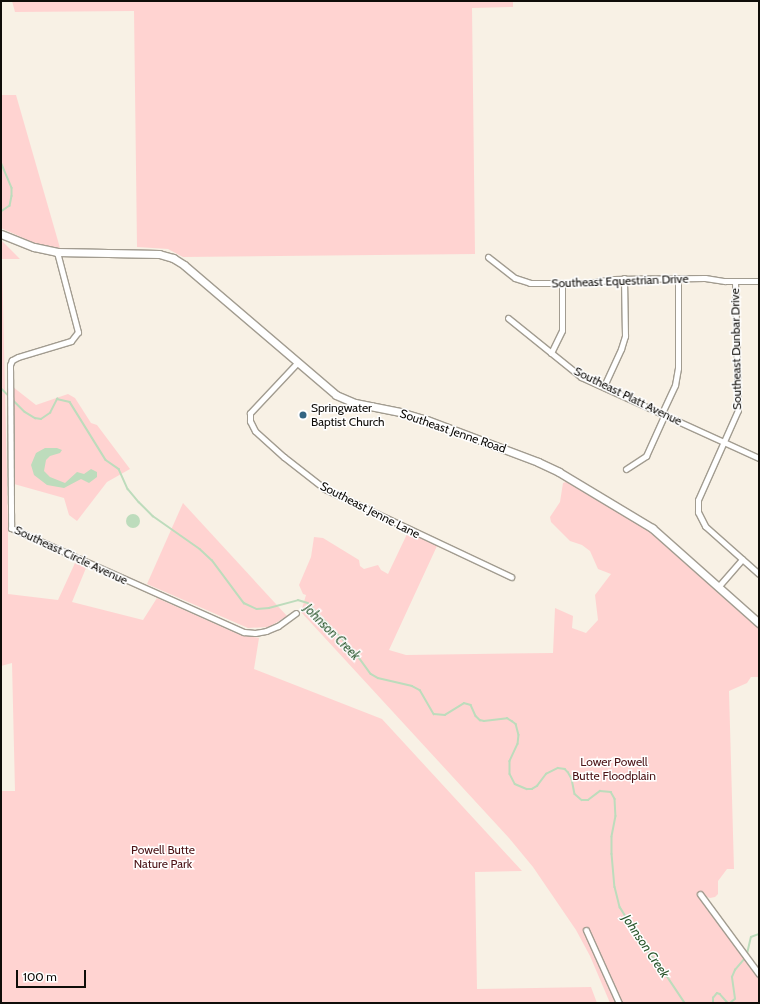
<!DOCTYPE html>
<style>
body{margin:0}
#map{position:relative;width:760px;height:1004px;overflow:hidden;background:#f8f1e5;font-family:Cabin,sans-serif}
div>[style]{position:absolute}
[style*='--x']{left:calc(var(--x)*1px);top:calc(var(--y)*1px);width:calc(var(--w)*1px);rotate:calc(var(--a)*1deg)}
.green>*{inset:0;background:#ffd3d1}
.water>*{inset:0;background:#bddcbc}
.round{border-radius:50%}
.stream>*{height:1.5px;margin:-0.75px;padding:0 0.75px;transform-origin:0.75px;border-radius:0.75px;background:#bddcbc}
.roads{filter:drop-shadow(1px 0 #a29c90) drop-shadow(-1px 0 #a29c90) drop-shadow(0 1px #a29c90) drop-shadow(0 -1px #a29c90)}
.minor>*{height:5px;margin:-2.5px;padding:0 2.5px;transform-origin:2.5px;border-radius:2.5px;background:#fff}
.major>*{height:7px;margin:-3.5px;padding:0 3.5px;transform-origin:3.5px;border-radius:3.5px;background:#fff}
.dots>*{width:11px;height:11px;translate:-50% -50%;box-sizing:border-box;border:2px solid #fff;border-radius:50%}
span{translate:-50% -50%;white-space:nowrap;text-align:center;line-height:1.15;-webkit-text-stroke:3px #fff;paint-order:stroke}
.street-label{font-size:12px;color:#0f0d09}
.poi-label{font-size:12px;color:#0f0d09}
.left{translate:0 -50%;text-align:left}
.park-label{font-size:12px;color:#4c1417}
.water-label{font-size:13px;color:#2b572d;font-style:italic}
.frame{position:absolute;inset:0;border:2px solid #0f0d09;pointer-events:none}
.scale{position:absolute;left:16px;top:970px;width:70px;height:18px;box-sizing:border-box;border:2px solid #0f0d09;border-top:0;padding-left:5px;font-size:12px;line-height:14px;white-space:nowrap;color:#0f0d09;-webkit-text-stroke:3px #fff;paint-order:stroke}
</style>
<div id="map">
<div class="green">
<i style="clip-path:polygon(12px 1px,513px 1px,513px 7px,472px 8px,475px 254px,183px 257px,168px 249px,137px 247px,134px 11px,15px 12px)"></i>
<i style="clip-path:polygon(1px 95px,16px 95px,60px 248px,39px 245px,1px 228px)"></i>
<i style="clip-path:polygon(1px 240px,20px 259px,2px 259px,8px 524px,8px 594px,58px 600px,75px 563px,86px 568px,72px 602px,143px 620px,157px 598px,238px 634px,259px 638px,254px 669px,382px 719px,522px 871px,475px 872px,477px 989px,591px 987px,597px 1003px,1px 1003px,1px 791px,15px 791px,12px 663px,1px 666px)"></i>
<i style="clip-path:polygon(13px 387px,36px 405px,68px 394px,75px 398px,91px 423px,97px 425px,130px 469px,107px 482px,77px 521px,69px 515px,64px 498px,14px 484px)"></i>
<i style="clip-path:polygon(566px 482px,646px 529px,759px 629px,759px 677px,751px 677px,747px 683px,729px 691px,734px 869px,727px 869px,718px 881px,718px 894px,715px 897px,710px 898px,700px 894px,701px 901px,759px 980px,759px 1003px,610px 1003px,590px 956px,576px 930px,533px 867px,509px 838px,301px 612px,306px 595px,303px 594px,299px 585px,311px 557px,314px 537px,323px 538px,359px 560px,360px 566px,364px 569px,378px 565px,381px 570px,388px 574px,408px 532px,437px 546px,389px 650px,406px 655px,553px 653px,555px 608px,573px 616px,572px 628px,586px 633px,598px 620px,595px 595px,611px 574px,598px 569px,590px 551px,582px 545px,570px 541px,551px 522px,550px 517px,560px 502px,563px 483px)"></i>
<i style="clip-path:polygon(183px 503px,287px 616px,269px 627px,248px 628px,147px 584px)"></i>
</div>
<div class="water">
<i style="clip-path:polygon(45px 448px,57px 448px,62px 450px,60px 453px,50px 456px,46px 460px,44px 471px,50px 477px,65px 483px,77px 472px,84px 474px,91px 469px,97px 472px,97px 477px,89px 483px,81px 479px,64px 488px,47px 485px,34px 475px,31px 465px,36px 453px)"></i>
<i class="round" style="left:126px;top:514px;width:14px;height:14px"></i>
</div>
<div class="stream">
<i style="--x:1;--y:162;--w:28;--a:67"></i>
<i style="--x:12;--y:188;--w:8;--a:90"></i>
<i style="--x:12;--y:196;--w:10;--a:101"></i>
<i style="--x:10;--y:206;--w:11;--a:146"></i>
<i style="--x:1;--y:388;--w:10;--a:45"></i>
<i style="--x:12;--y:399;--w:18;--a:45"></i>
<i style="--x:25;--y:412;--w:12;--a:31"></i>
<i style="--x:35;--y:418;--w:6;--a:9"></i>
<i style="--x:41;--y:419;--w:11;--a:-34"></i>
<i style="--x:50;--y:413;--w:16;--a:-63"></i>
<i style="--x:57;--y:399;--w:13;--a:13"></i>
<i style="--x:70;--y:402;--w:68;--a:58.2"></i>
<i style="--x:106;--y:460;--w:16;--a:35"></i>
<i style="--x:119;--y:469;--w:22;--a:66"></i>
<i style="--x:128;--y:489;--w:17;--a:50"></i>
<i style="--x:139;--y:502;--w:20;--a:45"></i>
<i style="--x:153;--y:516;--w:57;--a:35.1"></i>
<i style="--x:200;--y:549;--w:16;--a:43"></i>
<i style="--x:212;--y:560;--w:54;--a:53.3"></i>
<i style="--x:244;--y:603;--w:14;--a:25"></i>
<i style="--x:257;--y:609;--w:12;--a:-5"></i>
<i style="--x:269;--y:608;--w:30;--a:-15"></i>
<i style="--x:298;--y:600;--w:10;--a:17"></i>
<i style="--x:308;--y:603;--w:68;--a:46.2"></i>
<i style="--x:355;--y:652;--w:27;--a:54"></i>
<i style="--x:371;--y:674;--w:8;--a:30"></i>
<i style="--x:378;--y:678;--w:35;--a:13"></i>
<i style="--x:412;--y:686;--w:9;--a:27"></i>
<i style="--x:420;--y:690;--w:28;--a:60"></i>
<i style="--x:434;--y:714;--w:11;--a:5"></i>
<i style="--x:445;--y:715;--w:22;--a:-32"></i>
<i style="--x:464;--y:703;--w:7;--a:16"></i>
<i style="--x:471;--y:705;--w:12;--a:66"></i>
<i style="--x:476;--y:716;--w:6;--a:45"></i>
<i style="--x:480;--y:720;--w:4;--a:14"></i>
<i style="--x:484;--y:721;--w:23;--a:-7"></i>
<i style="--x:507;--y:718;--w:6;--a:31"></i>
<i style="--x:512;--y:721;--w:5;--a:37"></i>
<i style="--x:516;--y:724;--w:11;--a:75"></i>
<i style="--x:519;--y:735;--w:9;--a:96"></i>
<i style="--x:518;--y:744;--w:19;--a:115"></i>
<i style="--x:510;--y:761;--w:13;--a:90"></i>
<i style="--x:510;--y:774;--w:11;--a:63"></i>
<i style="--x:515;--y:784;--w:13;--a:23"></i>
<i style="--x:527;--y:789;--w:5;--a:0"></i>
<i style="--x:532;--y:789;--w:6;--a:-31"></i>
<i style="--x:537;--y:786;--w:15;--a:-53"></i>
<i style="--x:546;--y:774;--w:13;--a:-27"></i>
<i style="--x:558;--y:768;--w:7;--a:8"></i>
<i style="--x:565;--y:769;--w:4;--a:45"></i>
<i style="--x:568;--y:772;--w:8;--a:60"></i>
<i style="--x:572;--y:779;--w:15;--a:79"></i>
<i style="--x:575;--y:794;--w:9;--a:41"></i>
<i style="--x:582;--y:800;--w:6;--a:0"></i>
<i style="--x:588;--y:800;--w:15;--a:-37"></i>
<i style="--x:600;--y:791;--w:11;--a:5"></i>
<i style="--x:611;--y:792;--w:8;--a:60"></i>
<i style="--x:615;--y:799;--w:17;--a:87"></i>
<i style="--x:616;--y:816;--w:21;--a:101"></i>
<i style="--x:612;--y:837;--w:17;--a:90"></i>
<i style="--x:612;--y:854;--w:33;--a:85"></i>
<i style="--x:615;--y:887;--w:21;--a:76"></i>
<i style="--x:620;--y:907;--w:49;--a:58.2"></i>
<i style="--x:646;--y:949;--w:20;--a:49"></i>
<i style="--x:659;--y:964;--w:47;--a:56.3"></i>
<i style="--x:747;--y:954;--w:17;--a:-77"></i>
<i style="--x:751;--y:937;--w:9;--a:-21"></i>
<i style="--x:713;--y:1003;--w:5;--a:-90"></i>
<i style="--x:713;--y:998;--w:6;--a:-51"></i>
<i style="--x:717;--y:993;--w:3;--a:18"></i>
<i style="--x:720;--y:994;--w:12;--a:48"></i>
<i style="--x:730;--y:1003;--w:6;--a:-39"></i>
<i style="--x:735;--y:999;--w:22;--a:-98"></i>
<i style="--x:732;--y:977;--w:8;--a:-67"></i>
<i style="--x:735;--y:970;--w:16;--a:-50"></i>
</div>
<div class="roads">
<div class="minor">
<i style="--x:57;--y:252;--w:83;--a:75.3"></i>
<i style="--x:78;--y:332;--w:11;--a:128"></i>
<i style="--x:71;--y:341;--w:55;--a:163.2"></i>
<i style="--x:18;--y:357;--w:7;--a:153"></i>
<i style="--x:12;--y:360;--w:5;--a:112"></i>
<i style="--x:10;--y:365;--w:163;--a:89.6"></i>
<i style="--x:11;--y:528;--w:255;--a:24.1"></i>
<i style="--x:244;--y:632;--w:11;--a:5"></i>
<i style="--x:255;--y:633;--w:11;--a:-10"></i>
<i style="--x:266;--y:631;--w:13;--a:-23"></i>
<i style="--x:278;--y:626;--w:22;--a:-36"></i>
<i style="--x:488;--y:257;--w:34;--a:38"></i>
<i style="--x:515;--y:278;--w:16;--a:18"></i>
<i style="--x:530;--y:283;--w:59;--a:0"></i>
<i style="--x:589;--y:283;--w:24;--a:-9"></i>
<i style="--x:613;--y:279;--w:92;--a:-0.6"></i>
<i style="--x:705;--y:278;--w:20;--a:9"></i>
<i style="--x:725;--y:281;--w:34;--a:0"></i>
<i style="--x:735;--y:281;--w:129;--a:88.7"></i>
<i style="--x:738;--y:410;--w:98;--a:114"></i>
<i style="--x:698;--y:500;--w:12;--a:90"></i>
<i style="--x:698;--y:512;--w:16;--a:63"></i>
<i style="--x:705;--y:526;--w:72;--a:41.6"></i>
<i style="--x:508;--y:318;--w:94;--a:38.9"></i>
<i style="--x:581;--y:377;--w:196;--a:24.5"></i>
<i style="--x:551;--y:353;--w:25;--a:-64"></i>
<i style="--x:562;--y:330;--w:46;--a:-90"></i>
<i style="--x:297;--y:363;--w:69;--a:133.2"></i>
<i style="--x:250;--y:413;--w:8;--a:90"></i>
<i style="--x:250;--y:421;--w:11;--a:63"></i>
<i style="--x:255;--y:431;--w:39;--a:42"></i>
<i style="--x:284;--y:457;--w:52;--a:38"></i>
<i style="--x:325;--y:489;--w:206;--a:25.3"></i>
<i style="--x:604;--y:386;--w:41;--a:-65.3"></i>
<i style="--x:621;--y:349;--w:14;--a:-73"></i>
<i style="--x:625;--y:336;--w:58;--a:-91"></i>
<i style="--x:662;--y:413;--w:31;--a:-65"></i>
<i style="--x:675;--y:385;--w:17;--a:-80"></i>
<i style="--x:678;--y:368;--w:90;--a:-90"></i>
<i style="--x:626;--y:469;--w:24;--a:-33"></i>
<i style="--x:646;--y:456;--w:46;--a:-65.7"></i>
<i style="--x:718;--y:587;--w:37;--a:-49"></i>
<i style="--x:700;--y:894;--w:99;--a:53.6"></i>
<i style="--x:586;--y:930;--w:80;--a:65.7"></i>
</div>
<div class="major">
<i style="--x:1;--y:234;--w:35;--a:22"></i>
<i style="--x:34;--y:247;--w:24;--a:12"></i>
<i style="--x:57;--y:252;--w:102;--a:1.1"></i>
<i style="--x:159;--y:254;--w:15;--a:16"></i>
<i style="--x:173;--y:258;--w:13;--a:32"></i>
<i style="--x:184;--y:265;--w:200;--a:40.5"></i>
<i style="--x:336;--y:395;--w:21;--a:23"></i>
<i style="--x:355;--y:403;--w:46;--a:11.3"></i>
<i style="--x:400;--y:412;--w:28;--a:17"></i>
<i style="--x:427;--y:420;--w:119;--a:20.7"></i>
<i style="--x:538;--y:462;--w:23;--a:25"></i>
<i style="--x:559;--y:472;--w:109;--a:31.1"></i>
<i style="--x:652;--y:528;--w:143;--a:41.6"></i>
</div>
</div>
<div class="dots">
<i style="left:303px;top:415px;background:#336583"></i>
</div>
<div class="street-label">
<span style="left:620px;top:281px;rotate:-2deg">Southeast Equestrian Drive</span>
<span style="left:736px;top:349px;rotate:-91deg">Southeast Dunbar Drive</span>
<span style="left:628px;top:396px;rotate:26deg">Southeast Platt Avenue</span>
<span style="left:453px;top:431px;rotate:19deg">Southeast Jenne Road</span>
<span style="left:370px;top:510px;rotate:27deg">Southeast Jenne Lane</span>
<span style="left:71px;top:555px;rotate:25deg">Southeast Circle Avenue</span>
</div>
<div class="poi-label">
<span class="left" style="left:311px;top:415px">Springwater<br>Baptist Church</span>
</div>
<div class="park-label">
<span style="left:614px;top:769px">Lower Powell<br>Butte Floodplain</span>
<span style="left:163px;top:857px">Powell Butte<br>Nature Park</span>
</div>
<div class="water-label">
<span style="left:332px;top:632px;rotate:45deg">Johnson Creek</span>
<span style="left:646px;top:946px;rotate:56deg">Johnson Creek</span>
</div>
<div class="frame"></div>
<div class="scale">100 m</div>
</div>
